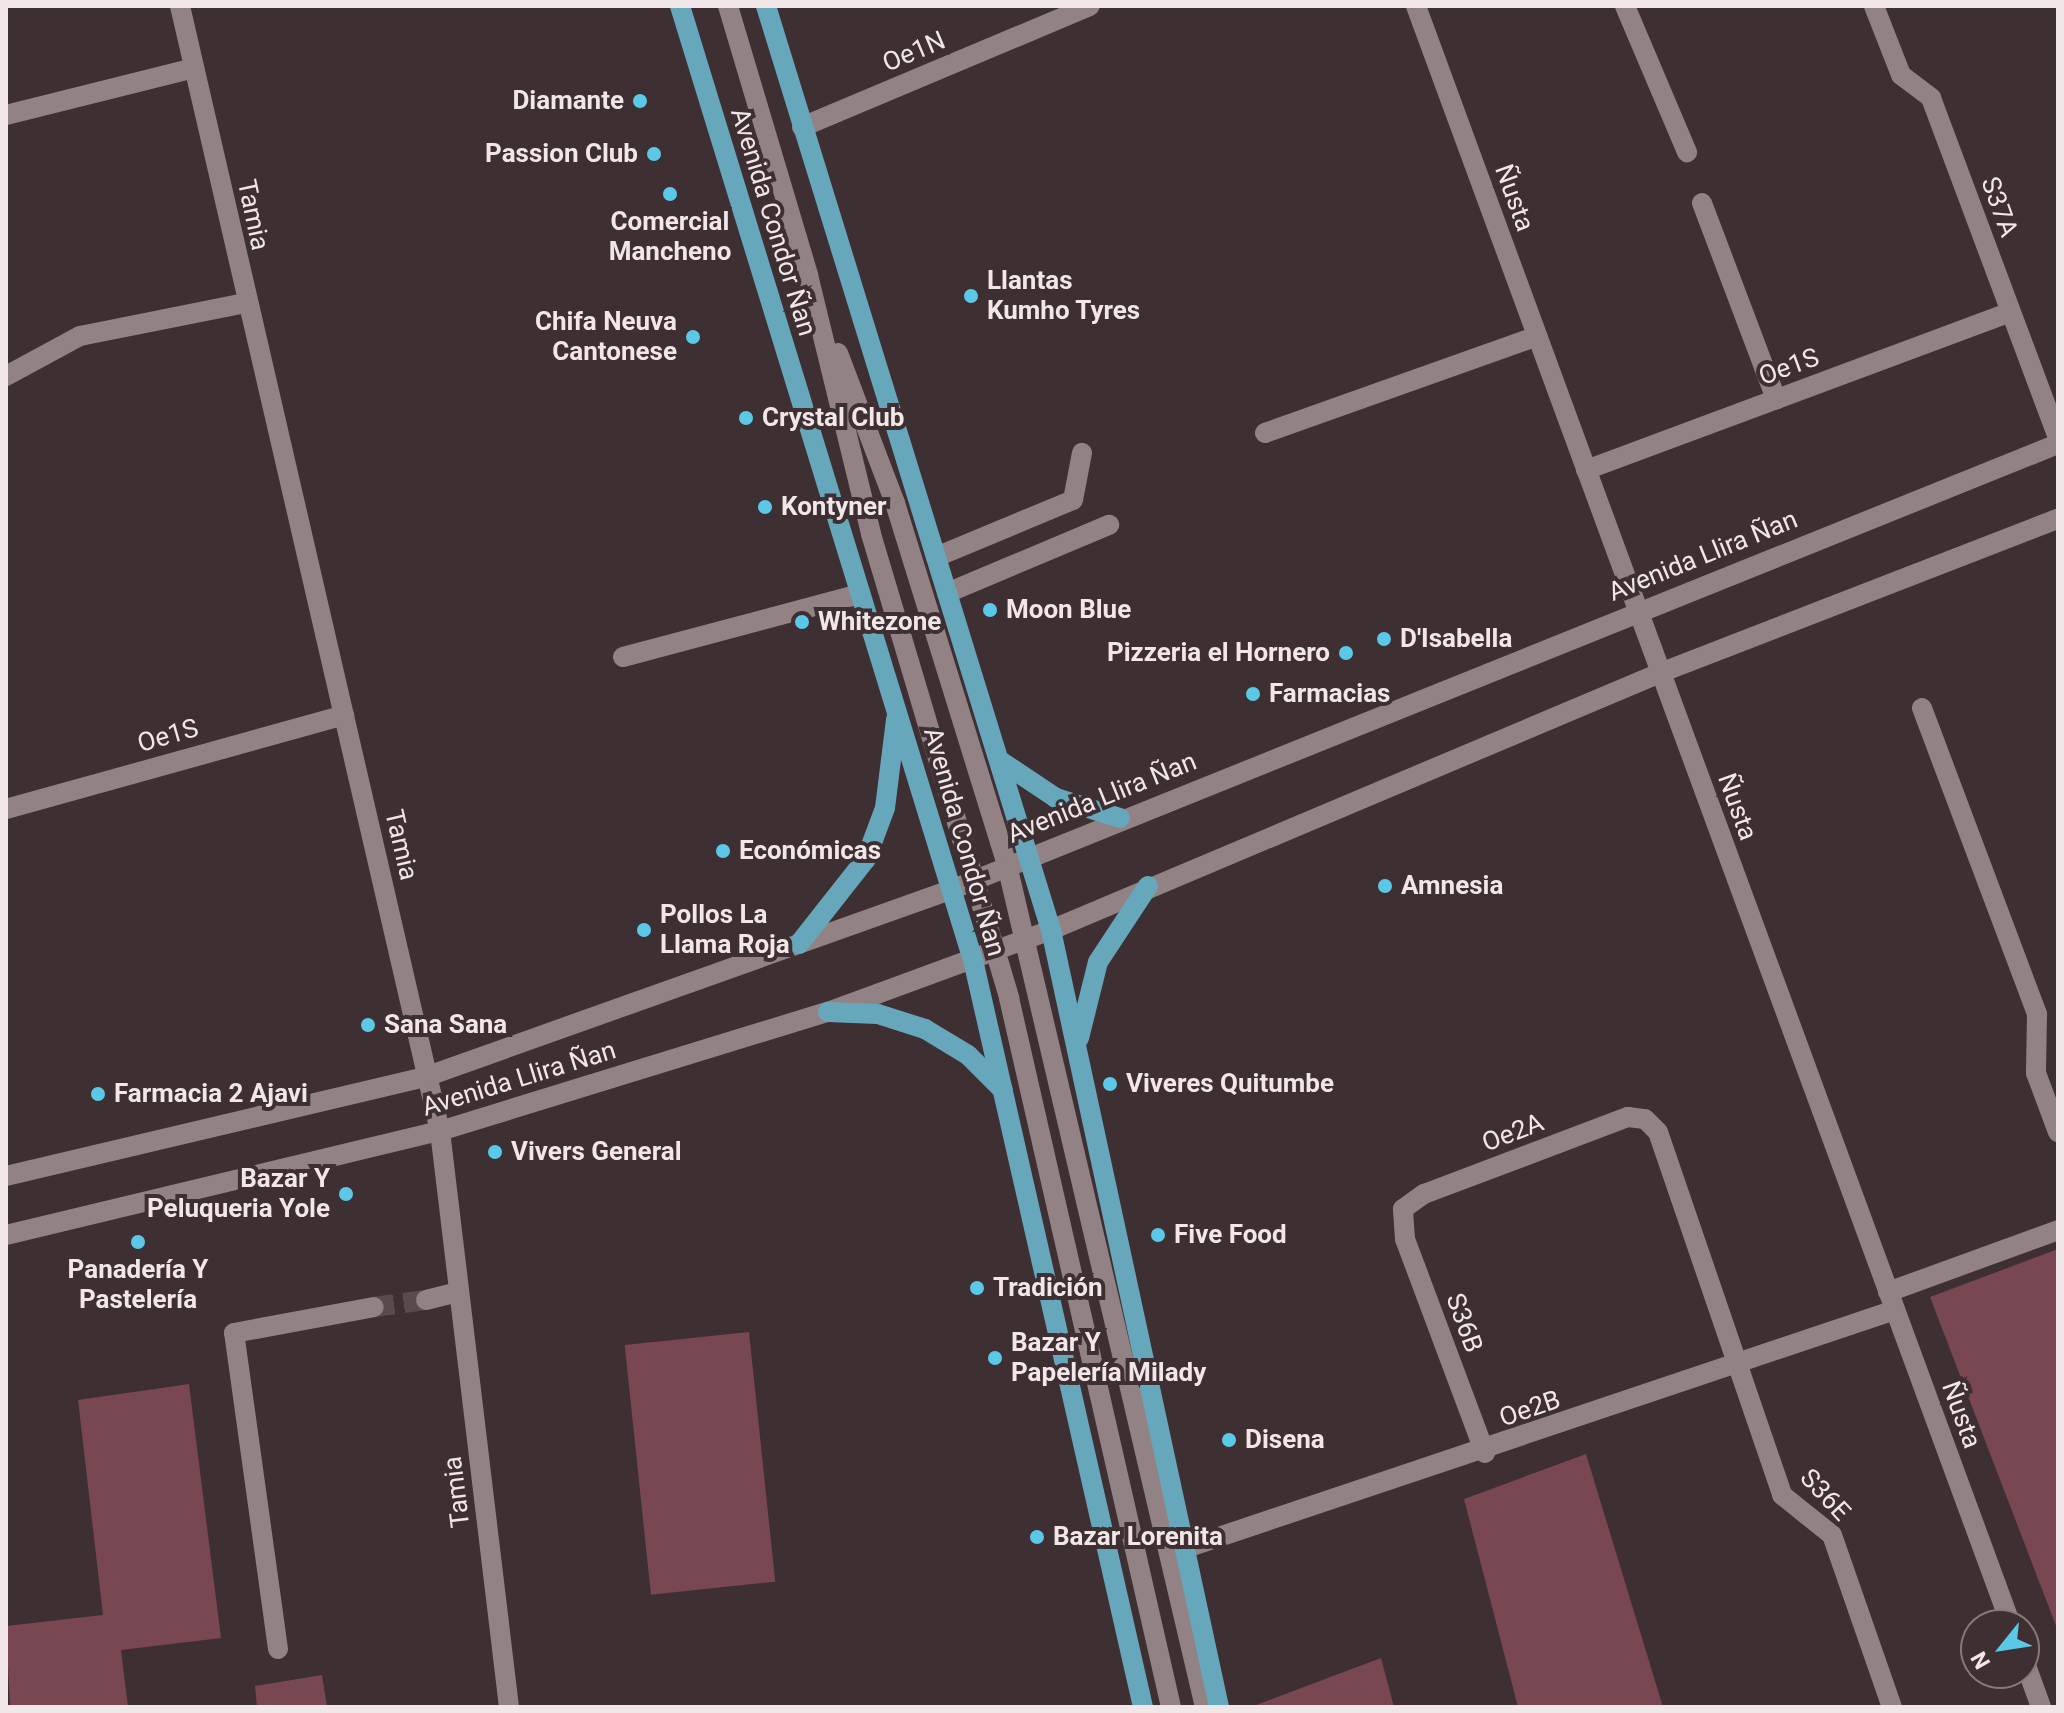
<!DOCTYPE html>
<meta charset="utf-8">
<style>
body{margin:0}
#map{position:relative;width:2064px;height:1713px;overflow:hidden;background:#3d2f32;font-family:Roboto,sans-serif}
div>[style]{position:absolute}
[style*='--x']{left:calc(var(--x)*1px);top:calc(var(--y)*1px);width:calc(var(--w)*1px);rotate:calc(var(--a)*1deg)}
.green>*{inset:0;background:#794751;transform-origin:0 0}
.minor-tunnel>*{height:20px;margin-top:-10px;transform-origin:0;background:repeating-linear-gradient(90deg,#584b4d 0 20px,transparent 0 30px)}
.minor>*{height:20px;margin:-10px;padding:0 10px;transform-origin:10px;border-radius:10px;background:#928284}
.major>*{height:20px;margin:-10px;padding:0 10px;transform-origin:10px;border-radius:10px;background:#67a7bb}
.dots>*{width:22px;height:22px;translate:-50% -50%;box-sizing:border-box;border:4px solid #3d2f32;border-radius:50%}
span{translate:-50% -50%;white-space:nowrap;text-align:center;line-height:1.15;-webkit-text-stroke:8px #3d2f32;paint-order:stroke}
.street-label{font-size:26px;color:#f1e7e9}
.poi-label{font-size:26px;color:#f1e7e9;font-weight:700}
.right{translate:-100% -50%;text-align:right}
.left{translate:0 -50%;text-align:left}
.frame{position:absolute;inset:0;border:8px solid #f1e7e9;pointer-events:none}
.north{position:absolute;left:1960px;top:1609px;width:80px;height:80px;box-sizing:border-box;background:#3d2f32;border:2px solid #85797b;border-radius:50%;rotate:240deg;font-size:22px;font-weight:700;line-height:32px;text-align:center;color:#f1e7e9}
.north::after{content:'';display:block;margin:auto;width:28px;height:36px;background:#5bc8e7;clip-path:polygon(50% 0,100% 100%,50% 72%,0 100%)}
</style>
<div id="map">
<div class="green">
<i style="clip-path:polygon(2058px 1249px,2058px 1631px,1930px 1297px)"></i>
<i style="left:749px;top:1332px;width:251px;height:125px;rotate:84deg"></i>
<i style="clip-path:polygon(189px 1384px,221px 1638px,121px 1650px,128px 1707px,10px 1707px,6px 1626px,103px 1615px,78px 1400px)"></i>
<i style="clip-path:polygon(1586px 1454px,1663px 1707px,1518px 1707px,1464px 1499px)"></i>
<i style="clip-path:polygon(1381px 1658px,1394px 1707px,1251px 1707px)"></i>
<i style="clip-path:polygon(322px 1675px,327px 1707px,257px 1707px,255px 1686px)"></i>
</div>
<div class="minor-tunnel">
<i style="--x:374;--y:1307;--w:52;--a:-7.7"></i>
</div>
<div class="minor">
<i style="--x:180;--y:6;--w:1155;--a:76.99"></i>
<i style="--x:440;--y:1131;--w:580;--a:83.17"></i>
<i style="--x:728;--y:6;--w:281;--a:73.4"></i>
<i style="--x:808;--y:275;--w:267;--a:76.3"></i>
<i style="--x:871;--y:534;--w:484;--a:73.4"></i>
<i style="--x:1009;--y:998;--w:727;--a:77.13"></i>
<i style="--x:1416;--y:6;--w:1725;--a:69.82"></i>
<i style="--x:1625;--y:6;--w:159;--a:67"></i>
<i style="--x:1874;--y:6;--w:74;--a:68.6"></i>
<i style="--x:1901;--y:75;--w:38;--a:37"></i>
<i style="--x:1931;--y:98;--w:363;--a:69.5"></i>
<i style="--x:6;--y:115;--w:194;--a:-14"></i>
<i style="--x:802;--y:127;--w:312;--a:-22.8"></i>
<i style="--x:1702;--y:203;--w:210;--a:69.3"></i>
<i style="--x:838;--y:353;--w:160;--a:69.2"></i>
<i style="--x:895;--y:503;--w:379;--a:72.8"></i>
<i style="--x:1007;--y:865;--w:865;--a:76.77"></i>
<i style="--x:6;--y:376;--w:84;--a:-28.4"></i>
<i style="--x:80;--y:336;--w:168;--a:-11.3"></i>
<i style="--x:1265;--y:433;--w:289;--a:-19.6"></i>
<i style="--x:1586;--y:470;--w:452;--a:-20.4"></i>
<i style="--x:936;--y:557;--w:148;--a:-22.6"></i>
<i style="--x:1073;--y:500;--w:48;--a:-79.2"></i>
<i style="--x:947;--y:593;--w:176;--a:-22.8"></i>
<i style="--x:623;--y:657;--w:244;--a:-14.9"></i>
<i style="--x:1922;--y:708;--w:327;--a:69.4"></i>
<i style="--x:2037;--y:1014;--w:59;--a:91"></i>
<i style="--x:2036;--y:1073;--w:63;--a:69.6"></i>
<i style="--x:6;--y:809;--w:351;--a:-15.5"></i>
<i style="--x:6;--y:1176;--w:434;--a:-13.3"></i>
<i style="--x:428;--y:1076;--w:557;--a:-19.61"></i>
<i style="--x:953;--y:889;--w:1191;--a:-21.94"></i>
<i style="--x:6;--y:1235;--w:446;--a:-13.5"></i>
<i style="--x:440;--y:1131;--w:406;--a:-17.1"></i>
<i style="--x:828;--y:1012;--w:238;--a:-20.2"></i>
<i style="--x:1051;--y:930;--w:661;--a:-22.88"></i>
<i style="--x:1660;--y:673;--w:427;--a:-21.2"></i>
<i style="--x:1888;--y:1292;--w:181;--a:-20"></i>
<i style="--x:426;--y:1300;--w:34;--a:-14"></i>
<i style="--x:1485;--y:1453;--w:228;--a:-110.5"></i>
<i style="--x:1405;--y:1239;--w:30;--a:-94"></i>
<i style="--x:1403;--y:1209;--w:26;--a:-36"></i>
<i style="--x:1424;--y:1194;--w:218;--a:-20.7"></i>
<i style="--x:1628;--y:1117;--w:17;--a:7"></i>
<i style="--x:1645;--y:1119;--w:18;--a:45"></i>
<i style="--x:1658;--y:1132;--w:384;--a:71.1"></i>
<i style="--x:1782;--y:1495;--w:64;--a:38.7"></i>
<i style="--x:1832;--y:1535;--w:182;--a:70.8"></i>
<i style="--x:1180;--y:1550;--w:754;--a:-18.56"></i>
<i style="--x:278;--y:1649;--w:319;--a:-97.9"></i>
<i style="--x:234;--y:1333;--w:142;--a:-10.5"></i>
<i style="--x:2024;--y:1660;--w:50;--a:70.1"></i>
</div>
<div class="major">
<i style="--x:680;--y:6;--w:998;--a:72.93"></i>
<i style="--x:973;--y:960;--w:766;--a:77.18"></i>
<i style="--x:766;--y:6;--w:967;--a:72.86"></i>
<i style="--x:1051;--y:930;--w:795;--a:77.8"></i>
<i style="--x:999;--y:760;--w:69;--a:33.7"></i>
<i style="--x:1056;--y:798;--w:67;--a:17.4"></i>
<i style="--x:799;--y:944;--w:108;--a:-51.8"></i>
<i style="--x:866;--y:859;--w:54;--a:-69.6"></i>
<i style="--x:885;--y:808;--w:89;--a:-82.9"></i>
<i style="--x:828;--y:1012;--w:50;--a:2.3"></i>
<i style="--x:878;--y:1014;--w:49;--a:17.7"></i>
<i style="--x:925;--y:1029;--w:50;--a:31.2"></i>
<i style="--x:968;--y:1055;--w:49;--a:45"></i>
<i style="--x:1079;--y:1038;--w:78;--a:-76"></i>
<i style="--x:1098;--y:962;--w:91;--a:-56.7"></i>
</div>
<div class="dots">
<i style="left:640px;top:101px;background:#5bc8e7"></i>
<i style="left:654px;top:154px;background:#5bc8e7"></i>
<i style="left:670px;top:194px;background:#5bc8e7"></i>
<i style="left:971px;top:296px;background:#5bc8e7"></i>
<i style="left:693px;top:337px;background:#5bc8e7"></i>
<i style="left:746px;top:418px;background:#5bc8e7"></i>
<i style="left:765px;top:507px;background:#5bc8e7"></i>
<i style="left:990px;top:610px;background:#5bc8e7"></i>
<i style="left:802px;top:622px;background:#5bc8e7"></i>
<i style="left:1384px;top:639px;background:#5bc8e7"></i>
<i style="left:1346px;top:653px;background:#5bc8e7"></i>
<i style="left:1253px;top:694px;background:#5bc8e7"></i>
<i style="left:723px;top:851px;background:#5bc8e7"></i>
<i style="left:1385px;top:886px;background:#5bc8e7"></i>
<i style="left:644px;top:930px;background:#5bc8e7"></i>
<i style="left:368px;top:1025px;background:#5bc8e7"></i>
<i style="left:1110px;top:1084px;background:#5bc8e7"></i>
<i style="left:98px;top:1094px;background:#5bc8e7"></i>
<i style="left:495px;top:1152px;background:#5bc8e7"></i>
<i style="left:346px;top:1194px;background:#5bc8e7"></i>
<i style="left:1158px;top:1235px;background:#5bc8e7"></i>
<i style="left:138px;top:1242px;background:#5bc8e7"></i>
<i style="left:977px;top:1288px;background:#5bc8e7"></i>
<i style="left:995px;top:1358px;background:#5bc8e7"></i>
<i style="left:1229px;top:1440px;background:#5bc8e7"></i>
<i style="left:1037px;top:1537px;background:#5bc8e7"></i>
</div>
<div class="street-label">
<span style="left:914px;top:52px;rotate:-23deg">Oe1N</span>
<span style="left:1514px;top:198px;rotate:70deg">Ñusta</span>
<span style="left:1999px;top:207px;rotate:70deg">S37A</span>
<span style="left:253px;top:215px;rotate:78deg">Tamia</span>
<span style="left:773px;top:222px;rotate:73deg">Avenida Condor Ñan</span>
<span style="left:1789px;top:367px;rotate:-20deg">Oe1S</span>
<span style="left:1703px;top:556px;rotate:-22deg">Avenida Llira Ñan</span>
<span style="left:168px;top:736px;rotate:-16deg">Oe1S</span>
<span style="left:1102px;top:798px;rotate:-22deg">Avenida Llira Ñan</span>
<span style="left:1737px;top:807px;rotate:70deg">Ñusta</span>
<span style="left:964px;top:842px;rotate:74deg">Avenida Condor Ñan</span>
<span style="left:401px;top:845px;rotate:77deg">Tamia</span>
<span style="left:519px;top:1079px;rotate:-17deg">Avenida Llira Ñan</span>
<span style="left:1513px;top:1133px;rotate:-21deg">Oe2A</span>
<span style="left:1464px;top:1323px;rotate:70deg">S36B</span>
<span style="left:1530px;top:1409px;rotate:-19deg">Oe2B</span>
<span style="left:1961px;top:1415px;rotate:70deg">Ñusta</span>
<span style="left:457px;top:1492px;rotate:-97deg">Tamia</span>
<span style="left:1825px;top:1495px;rotate:47deg">S36E</span>
</div>
<div class="poi-label">
<span class="right" style="left:624px;top:101px">Diamante</span>
<span class="right" style="left:638px;top:154px">Passion Club</span>
<span style="left:670px;top:237px">Comercial<br>Mancheno</span>
<span class="left" style="left:987px;top:296px">Llantas<br>Kumho Tyres</span>
<span class="right" style="left:677px;top:337px">Chifa Neuva<br>Cantonese</span>
<span class="left" style="left:762px;top:418px">Crystal Club</span>
<span class="left" style="left:781px;top:507px">Kontyner</span>
<span class="left" style="left:1006px;top:610px">Moon Blue</span>
<span class="left" style="left:818px;top:622px">Whitezone</span>
<span class="left" style="left:1400px;top:639px">D'Isabella</span>
<span class="right" style="left:1330px;top:653px">Pizzeria el Hornero</span>
<span class="left" style="left:1269px;top:694px">Farmacias</span>
<span class="left" style="left:739px;top:851px">Económicas</span>
<span class="left" style="left:1401px;top:886px">Amnesia</span>
<span class="left" style="left:660px;top:930px">Pollos La<br>Llama Roja</span>
<span class="left" style="left:384px;top:1025px">Sana Sana</span>
<span class="left" style="left:1126px;top:1084px">Viveres Quitumbe</span>
<span class="left" style="left:114px;top:1094px">Farmacia 2 Ajavi</span>
<span class="left" style="left:511px;top:1152px">Vivers General</span>
<span class="right" style="left:330px;top:1194px">Bazar Y<br>Peluqueria Yole</span>
<span class="left" style="left:1174px;top:1235px">Five Food</span>
<span style="left:138px;top:1285px">Panadería Y<br>Pastelería</span>
<span class="left" style="left:993px;top:1288px">Tradición</span>
<span class="left" style="left:1011px;top:1358px">Bazar Y<br>Papelería Milady</span>
<span class="left" style="left:1245px;top:1440px">Disena</span>
<span class="left" style="left:1053px;top:1537px">Bazar Lorenita</span>
</div>
<div class="frame"></div>
<div class="north">N</div>
</div>
